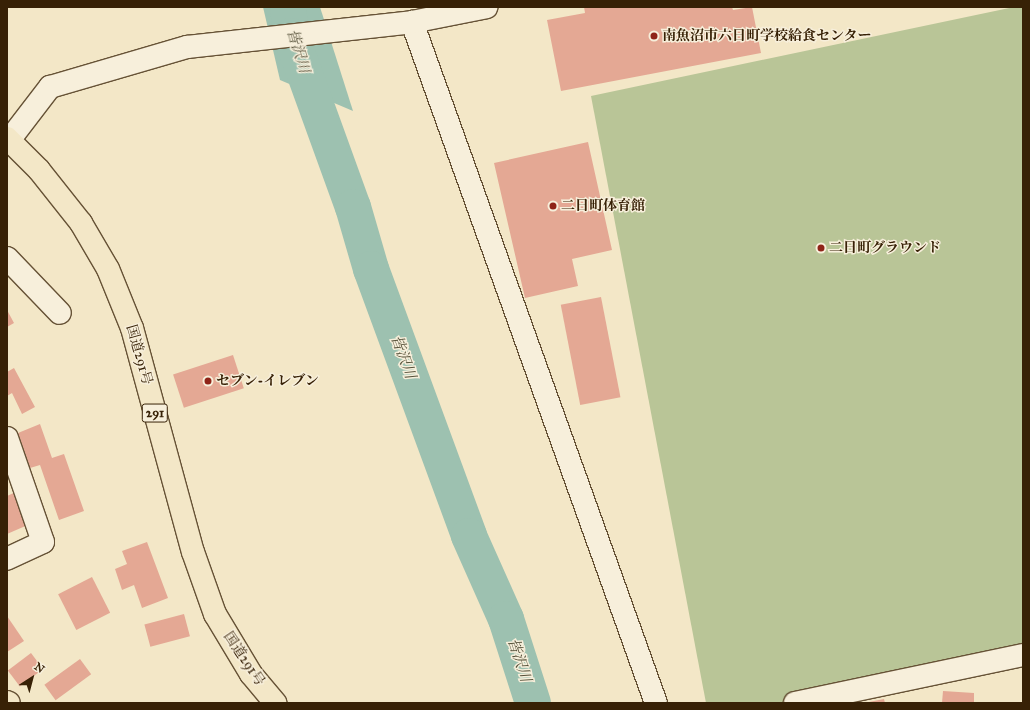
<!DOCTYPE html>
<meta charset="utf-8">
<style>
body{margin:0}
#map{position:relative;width:1030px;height:710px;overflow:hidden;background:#f3e7c7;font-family:"IM FELL Great Primer","Noto Serif JP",serif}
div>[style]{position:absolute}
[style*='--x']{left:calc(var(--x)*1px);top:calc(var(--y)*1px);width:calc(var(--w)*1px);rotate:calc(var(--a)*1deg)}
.green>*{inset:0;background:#b9c597}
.water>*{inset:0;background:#9dc1b0}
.river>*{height:36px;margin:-18px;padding:0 18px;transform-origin:18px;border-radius:18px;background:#9dc1b0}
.building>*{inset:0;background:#e4a894;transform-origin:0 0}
.roads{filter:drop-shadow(1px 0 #665236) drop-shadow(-1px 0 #665236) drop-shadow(0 1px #665236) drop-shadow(0 -1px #665236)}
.minor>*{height:22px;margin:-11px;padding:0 11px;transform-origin:11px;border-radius:11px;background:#f7efdb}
.major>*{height:22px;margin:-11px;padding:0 11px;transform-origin:11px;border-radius:11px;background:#f3e7c7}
.highway>*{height:22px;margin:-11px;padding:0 11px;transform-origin:11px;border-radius:11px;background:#f3e7c7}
.dots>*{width:11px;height:11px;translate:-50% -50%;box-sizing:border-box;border:2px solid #f7efdb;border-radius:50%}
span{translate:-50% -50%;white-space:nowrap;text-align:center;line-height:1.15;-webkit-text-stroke:3px #f7efdb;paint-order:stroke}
.shield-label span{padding:1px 3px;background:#f7efdb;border:1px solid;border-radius:3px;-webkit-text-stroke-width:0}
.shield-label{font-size:13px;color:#372106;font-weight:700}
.poi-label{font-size:14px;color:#372106;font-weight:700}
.left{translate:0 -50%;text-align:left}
.street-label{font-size:14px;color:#372106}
.water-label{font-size:15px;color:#565139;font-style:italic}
.frame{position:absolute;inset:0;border:8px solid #372106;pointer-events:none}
.north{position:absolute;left:12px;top:658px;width:40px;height:40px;-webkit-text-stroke:3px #f7efdb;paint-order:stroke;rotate:36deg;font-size:11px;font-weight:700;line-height:16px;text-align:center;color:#372106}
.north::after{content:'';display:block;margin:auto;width:14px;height:18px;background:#372106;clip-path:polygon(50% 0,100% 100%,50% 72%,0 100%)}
</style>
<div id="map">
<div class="green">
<i style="clip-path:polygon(1014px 7px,1023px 7px,1023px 655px,795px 703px,706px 703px,591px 96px)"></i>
</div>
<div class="water">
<i style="clip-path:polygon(263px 7px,320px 7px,353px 111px,280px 80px)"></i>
</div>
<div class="river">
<i style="--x:288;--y:7;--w:29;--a:84"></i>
<i style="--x:291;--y:36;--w:182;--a:70.1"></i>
<i style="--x:353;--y:207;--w:65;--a:73.8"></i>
<i style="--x:371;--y:269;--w:284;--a:69.8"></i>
<i style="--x:469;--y:536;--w:91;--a:66"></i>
<i style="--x:506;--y:619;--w:88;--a:72.2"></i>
</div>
<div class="building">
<i style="clip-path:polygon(584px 7px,732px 7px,733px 10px,752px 7px,761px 53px,561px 91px,547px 20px,585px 13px)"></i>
<i style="clip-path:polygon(588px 142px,612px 250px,572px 259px,578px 286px,525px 298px,494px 163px)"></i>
<i style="left:601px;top:297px;width:102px;height:41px;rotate:79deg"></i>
<i style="clip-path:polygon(7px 310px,14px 323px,7px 327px)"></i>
<i style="left:233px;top:355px;width:35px;height:63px;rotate:72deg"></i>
<i style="clip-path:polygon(14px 368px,35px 407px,22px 414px,12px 393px,7px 396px,7px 372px)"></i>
<i style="clip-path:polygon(40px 424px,52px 458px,64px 454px,84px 511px,59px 520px,40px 465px,30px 468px,18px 433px)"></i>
<i style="clip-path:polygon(16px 492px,30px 524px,7px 534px,7px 496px)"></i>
<i style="clip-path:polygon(147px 542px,168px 598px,142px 608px,134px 585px,122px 590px,115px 569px,127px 564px,122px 551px)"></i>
<i style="left:92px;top:577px;width:40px;height:38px;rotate:63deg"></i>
<i style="left:184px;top:614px;width:23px;height:41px;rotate:75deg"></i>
<i style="clip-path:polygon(7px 616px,24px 641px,7px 652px)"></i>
<i style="left:31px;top:653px;width:20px;height:29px;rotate:53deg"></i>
<i style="left:80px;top:659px;width:19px;height:44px;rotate:54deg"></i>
<i style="clip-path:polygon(943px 691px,974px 693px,974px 703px,942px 703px)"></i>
<i style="clip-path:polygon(884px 699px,885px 703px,869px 703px,869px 702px)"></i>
</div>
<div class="roads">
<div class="minor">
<i style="--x:412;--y:22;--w:723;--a:70.29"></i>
<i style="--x:7;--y:143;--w:71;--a:-52.5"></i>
<i style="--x:50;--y:87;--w:143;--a:-16.3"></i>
<i style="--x:187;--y:47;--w:226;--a:-6.3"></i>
<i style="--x:412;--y:22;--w:76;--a:-11.3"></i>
<i style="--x:7;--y:258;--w:76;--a:46.1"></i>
<i style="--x:7;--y:438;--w:110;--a:70.9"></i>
<i style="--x:43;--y:542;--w:40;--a:155"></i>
<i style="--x:795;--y:703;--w:233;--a:-11.9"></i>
</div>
<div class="major">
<i style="--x:7;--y:702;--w:2;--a:27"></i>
</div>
<div class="highway">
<i style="--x:7;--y:138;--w:45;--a:45"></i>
<i style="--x:39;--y:170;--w:68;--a:51.6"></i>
<i style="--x:81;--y:223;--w:53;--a:59.6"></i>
<i style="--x:108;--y:269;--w:64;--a:67.9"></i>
<i style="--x:132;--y:328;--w:232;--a:74.8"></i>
<i style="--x:193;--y:552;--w:66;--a:70.5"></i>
<i style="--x:215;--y:614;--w:70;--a:59"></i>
<i style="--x:251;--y:674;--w:38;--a:50"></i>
</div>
</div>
<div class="dots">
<i style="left:654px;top:36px;background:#8f2418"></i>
<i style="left:553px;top:206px;background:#8f2418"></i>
<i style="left:821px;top:248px;background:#8f2418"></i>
<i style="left:208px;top:381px;background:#8f2418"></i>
</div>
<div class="shield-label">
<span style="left:155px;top:413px">291</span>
</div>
<div class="poi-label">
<span class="left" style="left:662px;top:36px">南魚沼市六日町学校給食センター</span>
<span class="left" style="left:561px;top:206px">二日町体育館</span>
<span class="left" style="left:829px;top:248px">二日町グラウンド</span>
<span class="left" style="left:216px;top:381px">セブン-イレブン</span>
</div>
<div class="street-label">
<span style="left:139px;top:355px;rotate:74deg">国道291号</span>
<span style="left:244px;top:659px;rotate:56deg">国道291号</span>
</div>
<div class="water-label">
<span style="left:298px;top:51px;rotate:73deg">皆沢川</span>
<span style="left:403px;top:357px;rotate:70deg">皆沢川</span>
<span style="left:519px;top:660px;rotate:72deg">皆沢川</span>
</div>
<div class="frame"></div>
<div class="north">N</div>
</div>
